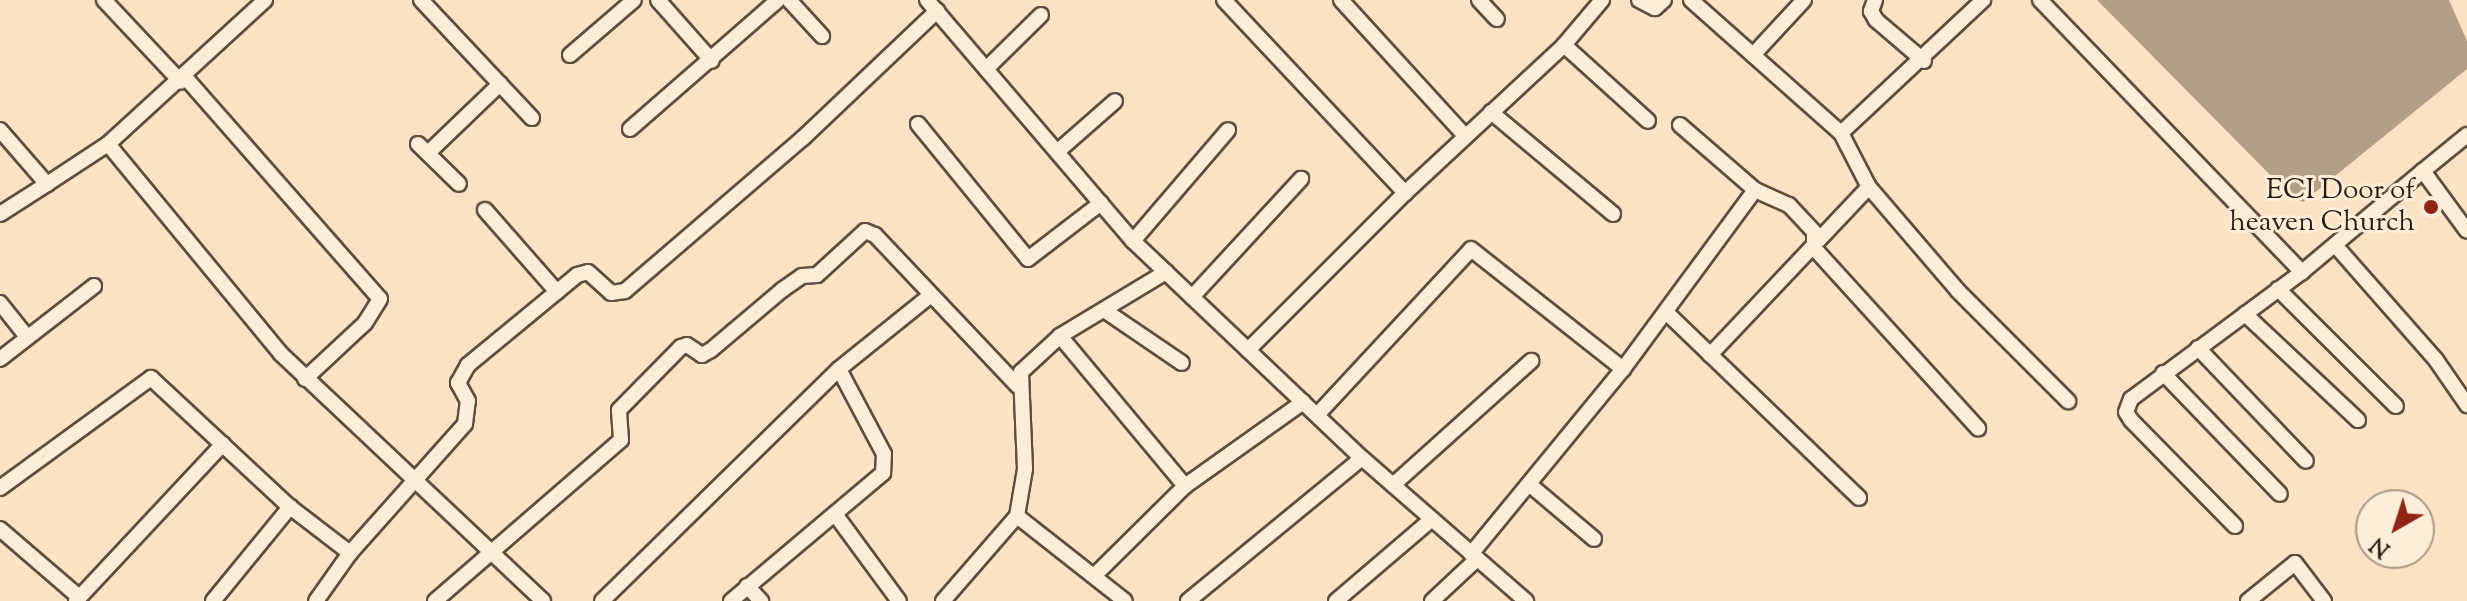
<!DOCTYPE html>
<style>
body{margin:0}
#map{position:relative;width:2467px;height:601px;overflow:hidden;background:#fae3c2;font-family:"Sorts Mill Goudy",serif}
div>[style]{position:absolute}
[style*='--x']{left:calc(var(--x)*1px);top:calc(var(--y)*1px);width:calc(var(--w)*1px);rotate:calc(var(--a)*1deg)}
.water>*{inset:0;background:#b39f86}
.roads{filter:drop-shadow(2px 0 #5d4e3f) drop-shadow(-2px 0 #5d4e3f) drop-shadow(0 2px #5d4e3f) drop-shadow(0 -2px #5d4e3f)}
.minor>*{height:14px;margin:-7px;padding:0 7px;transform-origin:7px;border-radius:7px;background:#fcedd7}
.dots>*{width:22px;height:22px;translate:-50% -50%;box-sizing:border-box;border:4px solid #fcedd7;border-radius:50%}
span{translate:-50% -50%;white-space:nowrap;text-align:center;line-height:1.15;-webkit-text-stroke:6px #fcedd7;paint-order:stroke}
.poi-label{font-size:28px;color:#291c13}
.right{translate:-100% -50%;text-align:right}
.north{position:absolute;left:2355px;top:489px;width:80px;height:80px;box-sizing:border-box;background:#fcedd7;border:2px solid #a89989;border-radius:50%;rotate:219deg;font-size:22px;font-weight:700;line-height:32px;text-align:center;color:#291c13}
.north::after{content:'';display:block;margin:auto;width:28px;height:36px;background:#8f2418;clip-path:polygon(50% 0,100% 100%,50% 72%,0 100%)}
</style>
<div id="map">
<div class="water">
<i style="clip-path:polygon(2097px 0,2449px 0,2467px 41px,2467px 69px,2303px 202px,2290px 195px)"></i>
</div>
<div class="roads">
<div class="minor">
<i style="--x:104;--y:0;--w:112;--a:46.8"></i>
<i style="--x:421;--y:0;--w:162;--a:46.8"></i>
<i style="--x:658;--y:0;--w:81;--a:48.5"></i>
<i style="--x:789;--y:0;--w:49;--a:47.5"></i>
<i style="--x:927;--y:0;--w:317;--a:49.5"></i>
<i style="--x:1133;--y:241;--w:315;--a:43.5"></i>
<i style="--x:1362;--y:458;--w:218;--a:41.1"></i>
<i style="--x:1224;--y:0;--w:265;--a:46.8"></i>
<i style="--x:1405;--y:193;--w:217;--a:-42.9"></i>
<i style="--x:1564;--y:45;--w:59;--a:-49.8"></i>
<i style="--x:1341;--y:0;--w:184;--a:47.6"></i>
<i style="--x:1479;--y:0;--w:26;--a:47"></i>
<i style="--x:1639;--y:0;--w:18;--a:27"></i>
<i style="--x:1655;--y:8;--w:12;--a:-42"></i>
<i style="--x:1691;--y:0;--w:200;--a:41.6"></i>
<i style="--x:1841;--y:133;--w:61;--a:62.6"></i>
<i style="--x:1869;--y:187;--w:137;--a:49.4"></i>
<i style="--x:1958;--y:291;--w:156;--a:45"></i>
<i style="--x:1875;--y:0;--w:12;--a:110"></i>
<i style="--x:1871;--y:11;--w:10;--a:61"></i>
<i style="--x:1876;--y:20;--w:63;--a:40.5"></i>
<i style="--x:2040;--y:0;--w:378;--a:46.1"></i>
<i style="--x:1564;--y:45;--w:113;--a:42.1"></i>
<i style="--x:570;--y:55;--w:84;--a:-40.7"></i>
<i style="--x:1753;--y:55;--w:75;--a:-47.2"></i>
<i style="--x:986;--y:69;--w:77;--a:-44.5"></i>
<i style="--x:185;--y:77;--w:295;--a:48.7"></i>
<i style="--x:380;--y:299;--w:28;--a:122"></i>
<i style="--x:365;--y:323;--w:82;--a:137"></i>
<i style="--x:1491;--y:112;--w:159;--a:39.9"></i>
<i style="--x:918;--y:124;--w:174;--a:50.8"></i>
<i style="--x:1028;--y:259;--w:92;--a:-37.5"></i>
<i style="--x:1680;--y:125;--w:99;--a:40.9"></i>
<i style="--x:1755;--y:190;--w:37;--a:24"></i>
<i style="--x:1789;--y:205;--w:37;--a:47"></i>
<i style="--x:1814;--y:232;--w:16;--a:90"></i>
<i style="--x:1814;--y:248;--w:244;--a:47.7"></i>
<i style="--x:630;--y:129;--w:196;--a:-41.1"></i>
<i style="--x:0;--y:130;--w:72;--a:49"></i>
<i style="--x:47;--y:184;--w:73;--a:-33.3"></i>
<i style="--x:108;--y:144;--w:213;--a:-42.5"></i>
<i style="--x:1841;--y:133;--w:195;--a:-43.1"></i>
<i style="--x:108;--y:144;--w:272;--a:50.5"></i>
<i style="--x:281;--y:354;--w:360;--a:43.3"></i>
<i style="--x:418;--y:144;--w:57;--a:44.3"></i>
<i style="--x:1057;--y:152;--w:77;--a:-41.3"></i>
<i style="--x:428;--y:153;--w:100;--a:-43.8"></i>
<i style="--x:2423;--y:171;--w:57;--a:-39.3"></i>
<i style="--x:485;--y:210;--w:109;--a:48.7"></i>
<i style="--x:0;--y:214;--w:56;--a:-32.6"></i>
<i style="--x:1133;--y:241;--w:146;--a:-49.4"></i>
<i style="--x:2335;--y:245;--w:153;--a:48.7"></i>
<i style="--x:2436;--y:360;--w:55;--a:55.4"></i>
<i style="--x:2278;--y:289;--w:166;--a:44.8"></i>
<i style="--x:1192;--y:297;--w:161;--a:-47.3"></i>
<i style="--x:0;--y:303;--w:43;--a:51.5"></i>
<i style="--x:1104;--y:310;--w:94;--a:34.2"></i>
<i style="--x:1666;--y:312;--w:268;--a:43.9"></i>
<i style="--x:2245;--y:314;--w:155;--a:43.2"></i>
<i style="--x:1060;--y:336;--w:195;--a:50.2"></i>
<i style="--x:2198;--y:348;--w:156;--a:46.3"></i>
<i style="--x:1248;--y:350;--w:222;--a:-45"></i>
<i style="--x:1710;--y:355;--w:231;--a:-46.6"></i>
<i style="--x:0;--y:359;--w:119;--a:-37.8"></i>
<i style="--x:2163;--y:373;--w:168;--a:46"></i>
<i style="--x:1317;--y:415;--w:226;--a:-47.1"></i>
<i style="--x:1471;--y:249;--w:194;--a:38.3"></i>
<i style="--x:1529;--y:484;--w:85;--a:40.2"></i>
<i style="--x:1393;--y:485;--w:186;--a:-41.9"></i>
<i style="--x:0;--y:488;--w:187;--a:-36.1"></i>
<i style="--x:151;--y:378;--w:190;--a:42.9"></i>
<i style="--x:290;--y:507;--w:76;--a:37.5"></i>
<i style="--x:835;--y:514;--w:108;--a:53.7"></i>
<i style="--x:1017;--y:516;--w:137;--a:38.2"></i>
<i style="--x:2235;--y:526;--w:148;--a:-134.5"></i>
<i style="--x:2131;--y:420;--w:9;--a:-122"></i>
<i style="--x:2126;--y:412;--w:14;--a:-69"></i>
<i style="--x:2131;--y:399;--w:213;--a:-36.6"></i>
<i style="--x:2302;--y:272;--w:158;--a:-39.9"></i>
<i style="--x:2423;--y:171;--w:74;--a:53.7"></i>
<i style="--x:0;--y:529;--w:104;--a:40.7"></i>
<i style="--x:1471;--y:554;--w:239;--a:-50.6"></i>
<i style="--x:1623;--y:369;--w:222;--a:-53.6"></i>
<i style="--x:1094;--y:576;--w:128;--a:-44.7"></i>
<i style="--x:1185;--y:486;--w:145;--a:-35.4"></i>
<i style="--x:747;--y:586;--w:21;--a:47"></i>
<i style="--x:76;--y:601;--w:215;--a:-46.9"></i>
<i style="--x:213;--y:601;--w:122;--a:-50.7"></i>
<i style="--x:316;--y:601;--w:59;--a:-54.7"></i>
<i style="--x:350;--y:553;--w:173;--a:-48.3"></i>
<i style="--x:465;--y:424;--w:23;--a:-83"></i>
<i style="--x:468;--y:401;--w:21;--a:-119"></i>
<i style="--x:458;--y:383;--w:21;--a:-61"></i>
<i style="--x:468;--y:365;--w:141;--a:-39.5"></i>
<i style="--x:577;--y:275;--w:11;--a:-15"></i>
<i style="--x:588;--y:272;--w:31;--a:42"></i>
<i style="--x:611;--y:293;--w:14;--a:-8"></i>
<i style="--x:625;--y:291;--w:235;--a:-40.7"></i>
<i style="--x:803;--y:138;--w:185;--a:-43.5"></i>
<i style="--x:435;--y:601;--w:246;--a:-40.9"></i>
<i style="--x:621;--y:440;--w:30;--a:-94"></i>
<i style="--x:619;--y:410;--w:88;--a:-45.5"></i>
<i style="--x:681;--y:347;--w:6;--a:-18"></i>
<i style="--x:687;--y:345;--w:18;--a:34"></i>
<i style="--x:702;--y:355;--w:10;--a:-29"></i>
<i style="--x:711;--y:350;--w:93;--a:-40.2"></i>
<i style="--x:782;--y:290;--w:24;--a:-35"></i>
<i style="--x:802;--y:276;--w:15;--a:-4"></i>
<i style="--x:817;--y:275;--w:65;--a:-42.5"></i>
<i style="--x:865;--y:231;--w:11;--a:22"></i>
<i style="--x:875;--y:235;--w:208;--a:46.6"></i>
<i style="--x:602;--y:601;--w:332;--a:-44.4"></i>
<i style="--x:839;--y:369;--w:118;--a:-38.8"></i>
<i style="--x:731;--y:601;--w:199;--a:-40.1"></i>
<i style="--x:883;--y:473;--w:19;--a:-87"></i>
<i style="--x:884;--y:454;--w:96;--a:-117.9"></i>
<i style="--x:943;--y:601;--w:113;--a:-49"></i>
<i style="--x:1017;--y:516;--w:48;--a:-80.3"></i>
<i style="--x:1025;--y:469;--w:97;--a:-92.4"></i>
<i style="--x:1021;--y:372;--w:53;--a:-42.7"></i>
<i style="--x:1060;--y:336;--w:124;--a:-31.1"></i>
<i style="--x:1188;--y:601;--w:225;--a:-39.4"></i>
<i style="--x:1336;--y:601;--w:126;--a:-40.5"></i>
<i style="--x:1432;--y:601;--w:62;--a:-43"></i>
<i style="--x:2248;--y:601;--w:60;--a:-39"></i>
<i style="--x:2295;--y:563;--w:48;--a:52.7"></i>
</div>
</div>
<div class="dots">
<i style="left:2431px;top:207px;background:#8f2418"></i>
</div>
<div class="poi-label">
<span class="right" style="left:2415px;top:207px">ECI Door of<br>heaven Church</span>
</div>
<div class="north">N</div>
</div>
